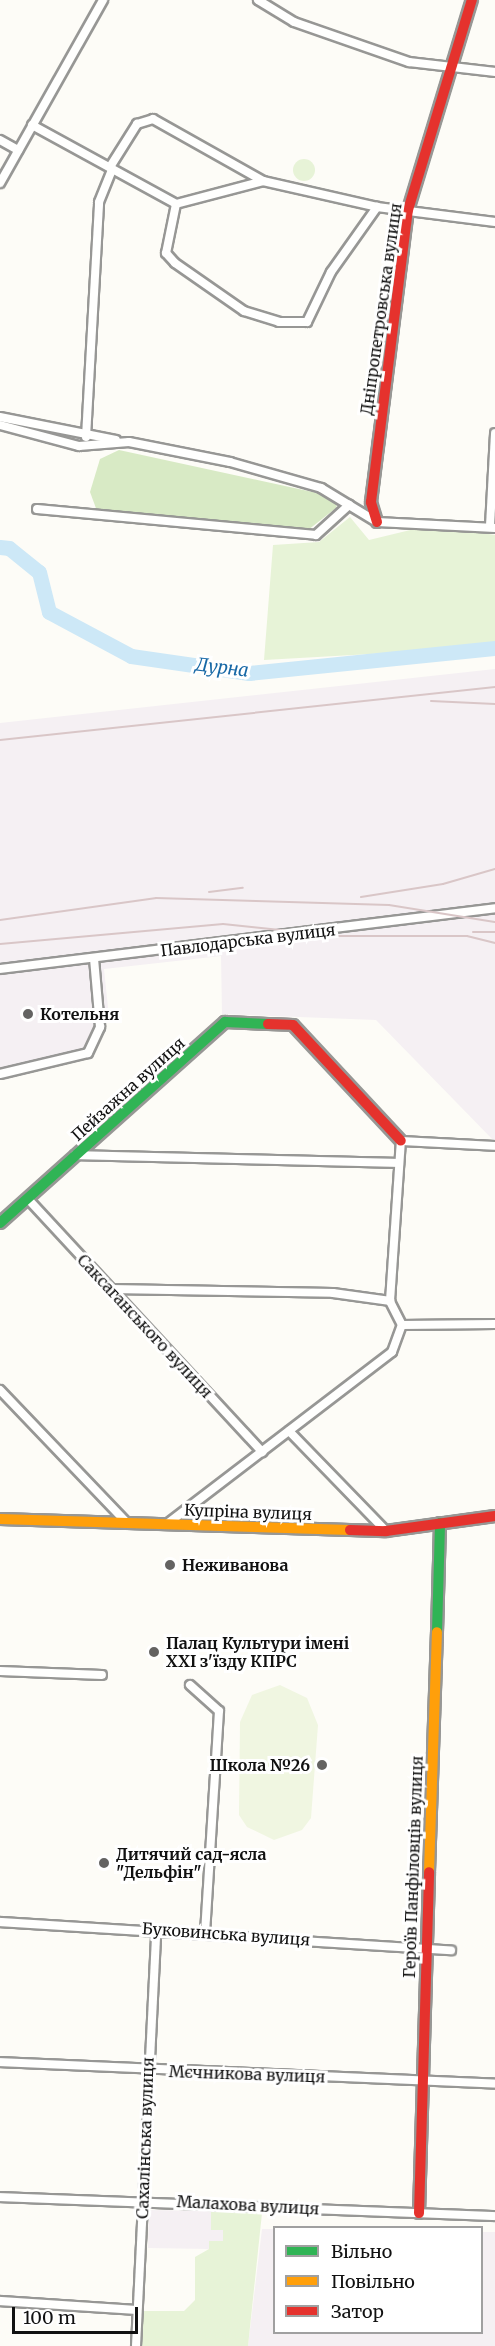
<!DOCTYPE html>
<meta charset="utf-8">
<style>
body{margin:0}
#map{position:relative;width:495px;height:2346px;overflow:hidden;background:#fdfcf7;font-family:Merriweather,serif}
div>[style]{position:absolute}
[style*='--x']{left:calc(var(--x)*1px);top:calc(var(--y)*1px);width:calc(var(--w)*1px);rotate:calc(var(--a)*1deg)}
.industrial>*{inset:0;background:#f5f0f3}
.green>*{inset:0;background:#e7f3d7}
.round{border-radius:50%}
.forest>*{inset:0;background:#d8eac5}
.pitch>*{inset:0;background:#f0f6e1}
.river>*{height:15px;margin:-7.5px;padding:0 7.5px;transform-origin:7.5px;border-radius:7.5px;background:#cde8f7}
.roads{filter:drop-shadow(2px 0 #979795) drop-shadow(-2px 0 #979795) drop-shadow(0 2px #979795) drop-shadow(0 -2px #979795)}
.street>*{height:8px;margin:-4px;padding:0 4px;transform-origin:4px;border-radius:4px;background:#fffffe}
.fast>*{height:10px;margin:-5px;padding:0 5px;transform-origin:5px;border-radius:5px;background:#30b455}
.slow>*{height:10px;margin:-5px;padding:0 5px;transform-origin:5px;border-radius:5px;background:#ff9f0a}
.jam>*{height:10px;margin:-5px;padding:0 5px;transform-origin:5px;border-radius:5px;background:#e5322d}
.rail>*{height:2px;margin:-1px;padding:0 1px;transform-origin:1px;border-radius:1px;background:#d9c6c7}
.dots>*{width:16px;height:16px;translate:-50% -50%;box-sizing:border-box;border:3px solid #fff;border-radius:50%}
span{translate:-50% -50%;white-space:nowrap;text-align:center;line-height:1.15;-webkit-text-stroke:6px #fff;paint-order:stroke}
.street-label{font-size:16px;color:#111}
.poi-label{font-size:16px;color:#111;font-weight:700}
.left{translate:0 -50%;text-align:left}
.right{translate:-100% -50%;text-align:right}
.water-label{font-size:18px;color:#1768a6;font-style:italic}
.legend{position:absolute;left:273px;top:2226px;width:210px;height:108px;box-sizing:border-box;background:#fff;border:2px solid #a0a0a0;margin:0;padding:8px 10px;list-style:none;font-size:18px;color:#111}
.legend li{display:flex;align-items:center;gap:12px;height:30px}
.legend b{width:30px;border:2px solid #a0a0a0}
.scale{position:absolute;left:12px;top:2307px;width:126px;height:27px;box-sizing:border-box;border:3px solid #111;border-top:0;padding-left:8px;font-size:18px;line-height:21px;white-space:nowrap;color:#111;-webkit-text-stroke:4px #fff;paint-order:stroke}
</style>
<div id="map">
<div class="industrial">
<i style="clip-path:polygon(495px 669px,495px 1142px,376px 1020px,222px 1014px,221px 956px,104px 969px,109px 1017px,91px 1054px,0 1076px,0 723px)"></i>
<i style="clip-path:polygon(149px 2210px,211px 2211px,211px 2229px,223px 2230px,223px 2241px,209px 2249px,148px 2248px)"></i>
<i style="clip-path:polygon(262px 2229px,274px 2229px,274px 2332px,482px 2332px,482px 2232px,495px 2232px,495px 2346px,248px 2346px)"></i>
</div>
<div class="green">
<i class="round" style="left:293px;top:159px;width:22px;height:22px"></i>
<i style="clip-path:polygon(350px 517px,369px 540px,431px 525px,495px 535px,495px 647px,264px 660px,273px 545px,319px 542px)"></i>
<i style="clip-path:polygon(211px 2211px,262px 2213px,248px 2346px,142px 2346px,143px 2311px,184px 2311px,195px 2300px,195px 2257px,209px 2249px,209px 2241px,223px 2241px,223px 2230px,211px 2230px)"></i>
</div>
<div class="forest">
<i style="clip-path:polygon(119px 450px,331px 496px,338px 501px,336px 508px,308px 530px,97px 511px,90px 492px,100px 459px)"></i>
</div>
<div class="pitch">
<i style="clip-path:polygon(280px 1685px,307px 1698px,318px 1725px,311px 1818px,302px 1830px,274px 1840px,247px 1827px,239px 1815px,240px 1722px,252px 1695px)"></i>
</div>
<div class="river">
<i style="--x:0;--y:547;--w:9;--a:6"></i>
<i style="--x:9;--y:548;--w:38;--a:39"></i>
<i style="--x:39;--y:572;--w:41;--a:76"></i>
<i style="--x:49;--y:612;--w:93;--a:28.2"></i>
<i style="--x:131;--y:656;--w:119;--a:8.2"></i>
<i style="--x:249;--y:673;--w:247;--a:-5.8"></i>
</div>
<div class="roads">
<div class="street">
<i style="--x:258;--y:0;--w:42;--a:31.4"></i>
<i style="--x:294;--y:22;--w:122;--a:19.2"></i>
<i style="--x:409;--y:62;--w:87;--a:6.6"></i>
<i style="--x:32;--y:125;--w:164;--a:28.7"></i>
<i style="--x:176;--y:204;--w:90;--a:-14.8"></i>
<i style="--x:0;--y:140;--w:21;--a:29"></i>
<i style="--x:110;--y:167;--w:51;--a:-57.9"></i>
<i style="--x:137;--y:124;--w:17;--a:-17"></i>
<i style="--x:153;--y:119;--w:126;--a:29.4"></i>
<i style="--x:263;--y:181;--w:117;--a:12.8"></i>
<i style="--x:377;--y:207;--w:119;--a:7.2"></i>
<i style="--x:0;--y:183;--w:210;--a:-60.6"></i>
<i style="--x:176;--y:204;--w:50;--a:101.5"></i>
<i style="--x:166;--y:253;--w:13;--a:48"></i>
<i style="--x:175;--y:263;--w:84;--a:34.8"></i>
<i style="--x:244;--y:311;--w:37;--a:17"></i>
<i style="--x:279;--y:322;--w:28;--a:0"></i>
<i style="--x:307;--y:322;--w:55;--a:-64.4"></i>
<i style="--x:331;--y:272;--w:80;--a:-54.7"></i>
<i style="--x:0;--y:417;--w:118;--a:11.2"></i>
<i style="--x:0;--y:425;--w:82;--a:14.9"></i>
<i style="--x:79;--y:446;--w:50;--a:-4.6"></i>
<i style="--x:129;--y:442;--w:103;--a:11.2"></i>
<i style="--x:230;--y:462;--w:95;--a:15.9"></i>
<i style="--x:321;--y:488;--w:66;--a:31.3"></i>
<i style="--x:377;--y:522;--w:118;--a:2.9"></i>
<i style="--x:86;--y:437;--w:235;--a:-86.8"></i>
<i style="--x:99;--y:202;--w:35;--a:-68"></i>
<i style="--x:37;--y:509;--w:280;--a:5.3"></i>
<i style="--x:316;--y:535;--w:45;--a:-42.3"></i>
<i style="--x:490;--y:526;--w:93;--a:-86.9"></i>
<i style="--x:0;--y:969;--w:499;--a:-7"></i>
<i style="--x:0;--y:1074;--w:90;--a:-13.4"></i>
<i style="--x:88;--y:1053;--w:29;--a:-65"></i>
<i style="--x:100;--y:1027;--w:68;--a:-95"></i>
<i style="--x:75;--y:1155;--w:322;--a:1.4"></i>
<i style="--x:28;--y:1199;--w:345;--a:47.2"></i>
<i style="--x:111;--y:1289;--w:222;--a:1"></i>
<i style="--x:333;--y:1293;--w:58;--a:8"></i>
<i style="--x:402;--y:1325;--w:27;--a:-117"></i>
<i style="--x:390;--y:1301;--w:160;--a:-86.1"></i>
<i style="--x:401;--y:1141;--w:94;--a:3"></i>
<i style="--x:402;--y:1325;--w:93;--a:-0.6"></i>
<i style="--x:0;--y:1390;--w:184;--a:46.3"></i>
<i style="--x:289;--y:1431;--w:139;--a:45.9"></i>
<i style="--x:167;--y:1524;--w:283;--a:-37.4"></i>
<i style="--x:392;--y:1352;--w:29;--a:-70"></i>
<i style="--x:0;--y:1671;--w:102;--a:2.2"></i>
<i style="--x:190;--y:1685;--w:39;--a:42"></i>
<i style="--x:219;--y:1711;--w:221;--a:93.6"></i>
<i style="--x:0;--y:1922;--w:452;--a:3.6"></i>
<i style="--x:0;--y:2062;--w:495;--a:2.5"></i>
<i style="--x:0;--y:2197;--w:495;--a:2.2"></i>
<i style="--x:0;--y:2301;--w:137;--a:3.8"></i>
<i style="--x:136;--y:2346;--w:416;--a:-87.2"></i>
</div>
<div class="fast">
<i style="--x:0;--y:1223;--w:302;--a:-41.8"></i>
<i style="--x:225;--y:1022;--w:43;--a:2.7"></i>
<i style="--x:437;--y:1632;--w:109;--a:-88.4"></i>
</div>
<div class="slow">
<i style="--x:0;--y:1519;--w:350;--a:1.8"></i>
<i style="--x:429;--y:1872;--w:240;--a:-88.1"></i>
</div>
<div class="jam">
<i style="--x:377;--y:522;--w:21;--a:-107"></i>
<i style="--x:371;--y:502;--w:294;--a:-82.8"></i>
<i style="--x:408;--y:210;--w:220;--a:-73.1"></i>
<i style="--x:268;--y:1024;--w:25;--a:2"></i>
<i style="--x:293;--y:1025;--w:158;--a:47"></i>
<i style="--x:350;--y:1530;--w:36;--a:2"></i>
<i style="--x:386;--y:1531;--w:110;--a:-7.8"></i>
<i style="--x:419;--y:2213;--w:341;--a:-88.3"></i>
</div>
</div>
<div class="rail">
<i style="--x:431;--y:701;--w:64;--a:2.7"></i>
<i style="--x:0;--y:740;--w:498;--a:-6.1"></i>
<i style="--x:209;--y:892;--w:34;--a:-7"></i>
<i style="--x:361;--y:897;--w:83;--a:-9"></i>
<i style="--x:443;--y:884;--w:54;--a:-16.1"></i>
<i style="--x:0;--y:920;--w:158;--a:-8"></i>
<i style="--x:156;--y:898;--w:233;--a:1.7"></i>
<i style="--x:389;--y:905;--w:107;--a:9.1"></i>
<i style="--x:473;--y:932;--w:22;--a:0"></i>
<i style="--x:0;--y:944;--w:224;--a:-5.1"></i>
<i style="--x:223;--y:924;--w:115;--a:6"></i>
<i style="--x:337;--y:936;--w:130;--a:0"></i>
<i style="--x:467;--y:936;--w:29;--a:14"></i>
</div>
<div class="dots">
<i style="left:28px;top:1014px;background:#646362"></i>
<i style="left:170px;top:1565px;background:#646362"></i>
<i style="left:154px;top:1652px;background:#646362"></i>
<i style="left:322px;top:1765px;background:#646362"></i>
<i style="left:104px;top:1863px;background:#646362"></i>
</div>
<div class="street-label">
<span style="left:381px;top:309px;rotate:-82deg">Дніпропетровська вулиця</span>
<span style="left:248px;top:940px;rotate:-7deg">Павлодарська вулиця</span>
<span style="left:128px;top:1089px;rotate:-42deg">Пейзажна вулиця</span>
<span style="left:145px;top:1326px;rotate:47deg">Саксаганського вулиця</span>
<span style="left:248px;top:1512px;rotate:2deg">Купріна вулиця</span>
<span style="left:413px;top:1867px;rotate:-88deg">Героїв Панфіловців вулиця</span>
<span style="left:226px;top:1934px;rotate:4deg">Буковинська вулиця</span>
<span style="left:247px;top:2074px;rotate:2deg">Мєчникова вулиця</span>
<span style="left:145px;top:2138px;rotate:-88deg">Сахалінська вулиця</span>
<span style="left:248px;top:2205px;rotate:3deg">Малахова вулиця</span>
</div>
<div class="poi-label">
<span class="left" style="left:40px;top:1014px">Котельня</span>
<span class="left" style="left:182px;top:1565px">Неживанова</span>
<span class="left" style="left:166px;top:1652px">Палац Культури імені<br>XXI з'їзду КПРС</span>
<span class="right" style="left:310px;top:1765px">Школа №26</span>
<span class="left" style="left:116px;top:1863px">Дитячий сад-ясла<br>"Дельфін"</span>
</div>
<div class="water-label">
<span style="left:222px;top:668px;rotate:7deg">Дурна</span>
</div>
<ul class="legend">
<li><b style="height:8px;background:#30b455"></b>Вільно</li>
<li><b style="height:8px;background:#ff9f0a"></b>Повільно</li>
<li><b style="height:8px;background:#e5322d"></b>Затор</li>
</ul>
<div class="scale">100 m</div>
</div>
